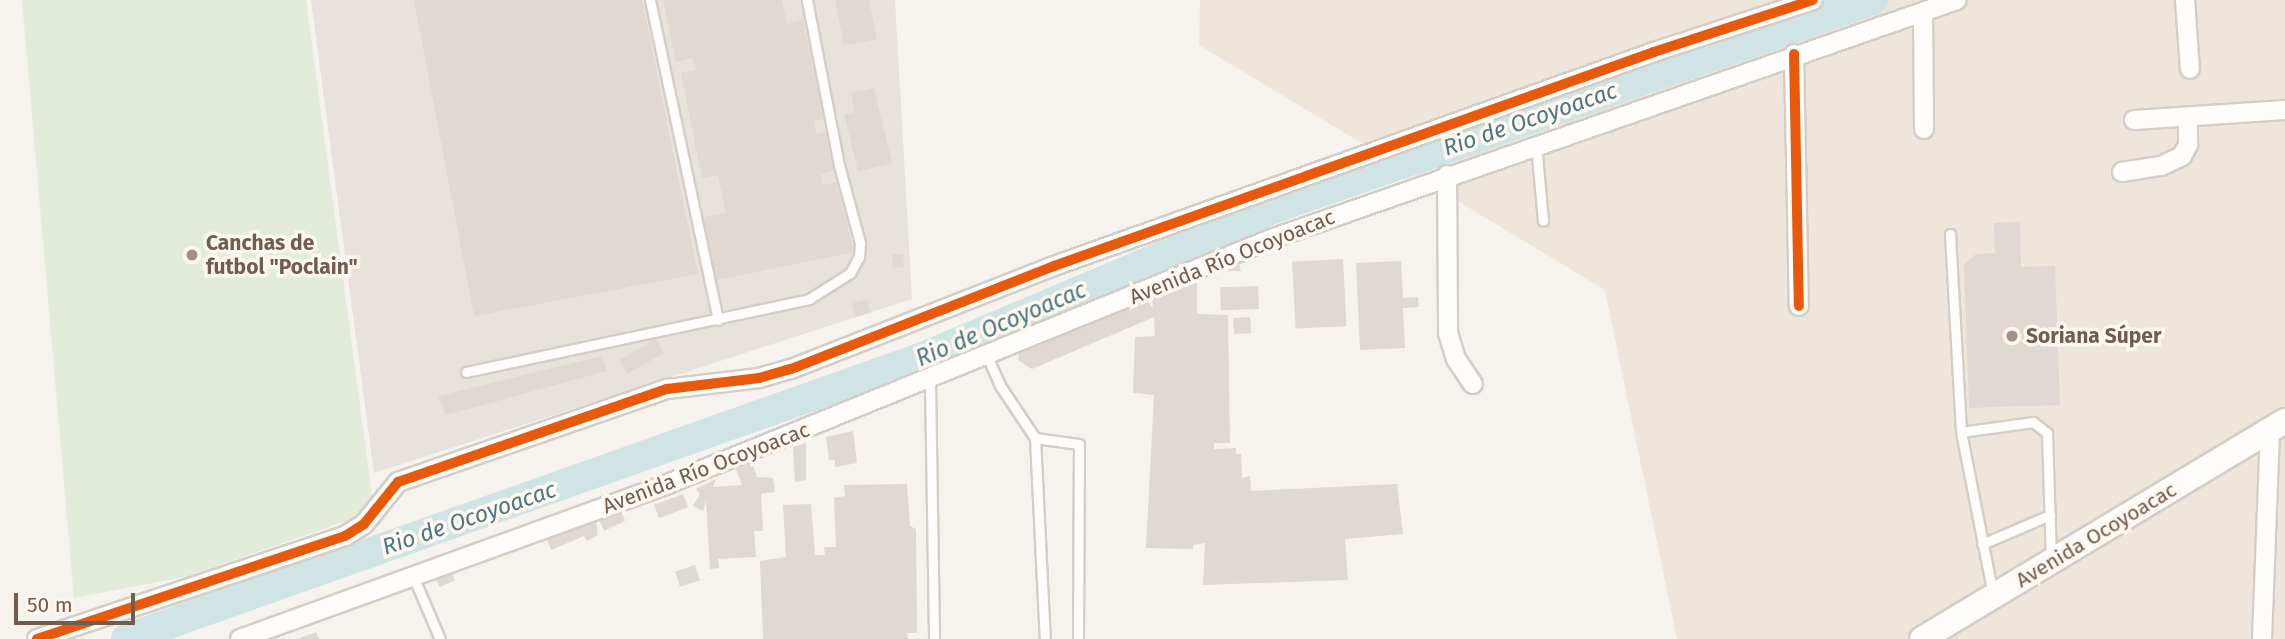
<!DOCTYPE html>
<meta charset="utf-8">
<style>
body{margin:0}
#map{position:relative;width:2285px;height:639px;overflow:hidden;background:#f6f2ed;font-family:"Fira Sans",sans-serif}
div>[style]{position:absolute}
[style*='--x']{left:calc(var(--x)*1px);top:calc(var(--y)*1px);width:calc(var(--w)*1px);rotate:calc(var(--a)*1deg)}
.residential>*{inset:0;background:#eee5db}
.industrial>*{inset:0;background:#e8e2dd}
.green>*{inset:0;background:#e3ebd9}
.river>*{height:30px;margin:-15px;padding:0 15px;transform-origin:15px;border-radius:15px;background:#d0e3e5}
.building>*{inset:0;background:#dfd8d3;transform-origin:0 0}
.roads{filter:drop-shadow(2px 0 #d3cec8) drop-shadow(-2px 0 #d3cec8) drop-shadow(0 2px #d3cec8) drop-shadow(0 -2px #d3cec8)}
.lane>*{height:9px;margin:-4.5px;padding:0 4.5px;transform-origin:4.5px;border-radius:4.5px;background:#fefdfc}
.street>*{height:18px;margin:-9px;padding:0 9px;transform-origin:9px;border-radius:9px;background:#fefdfc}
.secondary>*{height:24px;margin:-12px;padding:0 12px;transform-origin:12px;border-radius:12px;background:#fefdfc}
.cycleway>*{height:10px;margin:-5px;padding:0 5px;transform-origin:5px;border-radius:5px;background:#e8590c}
.dots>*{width:19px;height:19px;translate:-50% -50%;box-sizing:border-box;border:4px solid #fdf7ef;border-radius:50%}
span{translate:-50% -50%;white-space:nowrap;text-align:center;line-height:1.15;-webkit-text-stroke:7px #fdf7ef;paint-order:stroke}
.poi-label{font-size:21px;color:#715c50;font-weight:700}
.left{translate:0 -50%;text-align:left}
.street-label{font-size:21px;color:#715c50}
.water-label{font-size:23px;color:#4c7881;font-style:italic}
.scale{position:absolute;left:14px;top:593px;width:121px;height:32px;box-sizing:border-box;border:4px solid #715c50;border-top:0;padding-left:9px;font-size:21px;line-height:24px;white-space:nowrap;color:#715c50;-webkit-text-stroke:5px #fdf7ef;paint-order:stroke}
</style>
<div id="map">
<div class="residential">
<i style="clip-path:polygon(1200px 0,2285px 0,2285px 639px,1677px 639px,1605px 290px,1199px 45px)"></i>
</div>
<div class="industrial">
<i style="clip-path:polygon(311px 0,895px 0,912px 299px,374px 473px)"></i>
</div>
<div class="green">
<i style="clip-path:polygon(22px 0,306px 0,374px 511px,189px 576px,74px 598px)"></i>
</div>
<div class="river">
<i style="--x:126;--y:639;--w:845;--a:-19.49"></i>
<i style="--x:923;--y:357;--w:382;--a:-22.9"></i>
<i style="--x:1275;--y:208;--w:633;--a:-19.18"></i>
</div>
<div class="building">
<i style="clip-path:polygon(414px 0,642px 0,698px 274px,474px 316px)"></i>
<i style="clip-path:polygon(663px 0,782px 0,787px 24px,803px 20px,823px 119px,814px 121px,816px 134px,825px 132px,833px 171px,821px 174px,823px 185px,836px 182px,854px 252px,717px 280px,704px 217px,726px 213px,718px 175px,702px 178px,681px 73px,696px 70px,693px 58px,676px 62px)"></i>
<i style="clip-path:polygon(835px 0,869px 0,877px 39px,844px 45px)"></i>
<i style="clip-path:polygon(874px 88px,892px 163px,858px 171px,844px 114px,855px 112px,851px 93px)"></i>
<i style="clip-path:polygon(2020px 222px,2021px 267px,2055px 266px,2060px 405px,1969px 408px,1964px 265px,1976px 254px,1995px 253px,1994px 223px)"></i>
<i style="left:903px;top:254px;width:13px;height:11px;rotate:86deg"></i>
<i style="left:1343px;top:259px;width:67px;height:51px;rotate:87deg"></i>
<i style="clip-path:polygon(1238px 261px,1241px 271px,1226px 271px,1224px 267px)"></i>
<i style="clip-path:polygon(1401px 261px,1403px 298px,1418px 297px,1419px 307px,1403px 308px,1405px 348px,1360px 350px,1356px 263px)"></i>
<i style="clip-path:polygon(1182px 279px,1197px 281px,1197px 314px,1228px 315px,1230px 443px,1214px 443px,1214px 449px,1236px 448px,1236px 454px,1241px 454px,1242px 478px,1250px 476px,1251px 491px,1397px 484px,1403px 534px,1345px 539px,1348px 580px,1203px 585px,1205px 543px,1193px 545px,1193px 549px,1146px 548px,1154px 395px,1133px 393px,1135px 337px,1155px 336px,1154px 317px,1032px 369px,1019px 361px,1017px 348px)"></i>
<i style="left:1258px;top:286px;width:23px;height:38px;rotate:88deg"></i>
<i style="left:867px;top:299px;width:14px;height:16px;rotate:73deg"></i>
<i style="left:1250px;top:317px;width:16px;height:17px;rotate:86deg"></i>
<i style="left:656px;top:339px;width:16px;height:42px;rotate:60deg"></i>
<i style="clip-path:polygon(602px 356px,607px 371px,446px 415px,438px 396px)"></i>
<i style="clip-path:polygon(853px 431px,857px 463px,835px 467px,835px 460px,829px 460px,826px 437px)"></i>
<i style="clip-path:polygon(806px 443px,806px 480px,795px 482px,793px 447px)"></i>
<i style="clip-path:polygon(752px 462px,757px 477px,773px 478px,775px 492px,761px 494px,763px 531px,754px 531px,756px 557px,718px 559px,719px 568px,710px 569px,706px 501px,703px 511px,693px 506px,700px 494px,696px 489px,716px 479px,713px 487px,742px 485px,736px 469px)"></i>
<i style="clip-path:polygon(907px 484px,910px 526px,916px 529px,917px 633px,907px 633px,908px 639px,763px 639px,760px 561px,786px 557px,783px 505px,811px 504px,815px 555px,825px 555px,824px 547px,836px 547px,834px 498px,845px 496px,844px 485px)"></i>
<i style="left:683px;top:494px;width:14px;height:31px;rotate:69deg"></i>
<i style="clip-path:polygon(620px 509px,625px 521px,604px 531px,598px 517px)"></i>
<i style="clip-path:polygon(596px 520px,598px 535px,587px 541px,584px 536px,551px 550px,547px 539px)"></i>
<i style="left:695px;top:565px;width:16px;height:21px;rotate:72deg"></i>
<i style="left:451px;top:571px;width:10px;height:17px;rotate:66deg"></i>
<i style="clip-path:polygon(316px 632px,319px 639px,297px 639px)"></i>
</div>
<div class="roads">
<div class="lane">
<i style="--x:650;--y:0;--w:327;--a:78"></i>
<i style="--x:1536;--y:145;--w:76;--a:84.7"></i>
<i style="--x:1950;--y:234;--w:198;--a:86.8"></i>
<i style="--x:987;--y:356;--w:34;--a:66"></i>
<i style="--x:1001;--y:387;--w:61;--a:56.3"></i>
<i style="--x:1035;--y:438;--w:44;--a:7.8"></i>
<i style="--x:1079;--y:444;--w:195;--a:90.3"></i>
<i style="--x:466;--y:372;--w:351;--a:-12"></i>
<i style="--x:809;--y:299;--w:49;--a:-32.4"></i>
<i style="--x:850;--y:273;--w:18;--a:-61"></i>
<i style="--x:859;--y:257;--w:14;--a:-86"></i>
<i style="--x:860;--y:243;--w:81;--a:-105.1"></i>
<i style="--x:839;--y:165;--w:168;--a:-101"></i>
<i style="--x:930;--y:381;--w:258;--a:89.1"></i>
<i style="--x:1035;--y:438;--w:201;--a:87.2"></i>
<i style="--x:1982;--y:544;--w:74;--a:-23.1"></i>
<i style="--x:413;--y:576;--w:69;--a:66.8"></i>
<i style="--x:1993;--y:595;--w:166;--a:-101.1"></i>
<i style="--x:1961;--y:432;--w:73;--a:-7.9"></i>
<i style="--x:2033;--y:422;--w:18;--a:38"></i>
<i style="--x:2047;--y:433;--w:124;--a:88.2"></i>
</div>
<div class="street">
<i style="--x:2185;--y:0;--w:69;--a:85.9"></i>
<i style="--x:1923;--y:13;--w:116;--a:89.5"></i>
<i style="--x:1794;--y:54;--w:252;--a:88.9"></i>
<i style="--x:2134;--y:120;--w:151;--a:-3.8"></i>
<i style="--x:2122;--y:172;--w:39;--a:-9"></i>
<i style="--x:2161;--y:166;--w:23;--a:-25"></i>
<i style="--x:2182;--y:156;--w:13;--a:-61"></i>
<i style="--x:2188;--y:145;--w:27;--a:-90"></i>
<i style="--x:1447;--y:175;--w:158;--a:89.6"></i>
<i style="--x:1448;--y:333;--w:27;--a:73"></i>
<i style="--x:1456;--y:359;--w:30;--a:56"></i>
<i style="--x:37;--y:639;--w:325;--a:-18.5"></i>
<i style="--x:345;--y:536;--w:22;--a:-32"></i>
<i style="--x:364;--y:524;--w:54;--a:-51"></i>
<i style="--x:398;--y:482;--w:285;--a:-19.1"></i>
<i style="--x:667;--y:389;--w:93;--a:-6.8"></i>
<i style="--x:759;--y:378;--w:33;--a:-16"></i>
<i style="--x:791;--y:369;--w:282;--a:-21.4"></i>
<i style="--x:1054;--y:266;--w:637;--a:-19.63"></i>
<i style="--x:1654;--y:52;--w:167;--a:-18.1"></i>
<i style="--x:240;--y:639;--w:457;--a:-19.9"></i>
<i style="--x:670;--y:483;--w:649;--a:-22.1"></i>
<i style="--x:1271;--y:239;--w:726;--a:-19.21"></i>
<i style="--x:2262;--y:639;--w:208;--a:-87.8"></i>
</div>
<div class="secondary">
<i style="--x:1922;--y:639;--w:423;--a:-31"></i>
</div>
</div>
<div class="cycleway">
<i style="--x:1794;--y:54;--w:252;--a:88.9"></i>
<i style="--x:37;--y:639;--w:325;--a:-18.5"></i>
<i style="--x:345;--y:536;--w:22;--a:-32"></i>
<i style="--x:364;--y:524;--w:54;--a:-51"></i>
<i style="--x:398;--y:482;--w:285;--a:-19.1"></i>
<i style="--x:667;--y:389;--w:93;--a:-6.8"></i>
<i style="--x:759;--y:378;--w:33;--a:-16"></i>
<i style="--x:791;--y:369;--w:282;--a:-21.4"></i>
<i style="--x:1054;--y:266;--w:637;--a:-19.63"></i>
<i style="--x:1654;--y:52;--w:167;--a:-18.1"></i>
</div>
<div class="dots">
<i style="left:192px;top:255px;background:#a09087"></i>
<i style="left:2012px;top:336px;background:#a09087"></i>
</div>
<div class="poi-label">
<span class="left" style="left:206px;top:255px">Canchas de<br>futbol "Poclain"</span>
<span class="left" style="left:2026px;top:336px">Soriana Súper</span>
</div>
<div class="street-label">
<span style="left:1232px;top:257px;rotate:-22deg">Avenida Río Ocoyoacac</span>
<span style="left:706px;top:468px;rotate:-21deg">Avenida Río Ocoyoacac</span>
<span style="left:2096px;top:535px;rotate:-31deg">Avenida Ocoyoacac</span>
</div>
<div class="water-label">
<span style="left:1530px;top:119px;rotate:-19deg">Rio de Ocoyoacac</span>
<span style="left:1001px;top:324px;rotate:-23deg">Rio de Ocoyoacac</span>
<span style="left:469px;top:518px;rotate:-19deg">Rio de Ocoyoacac</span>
</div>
<div class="scale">50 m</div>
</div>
